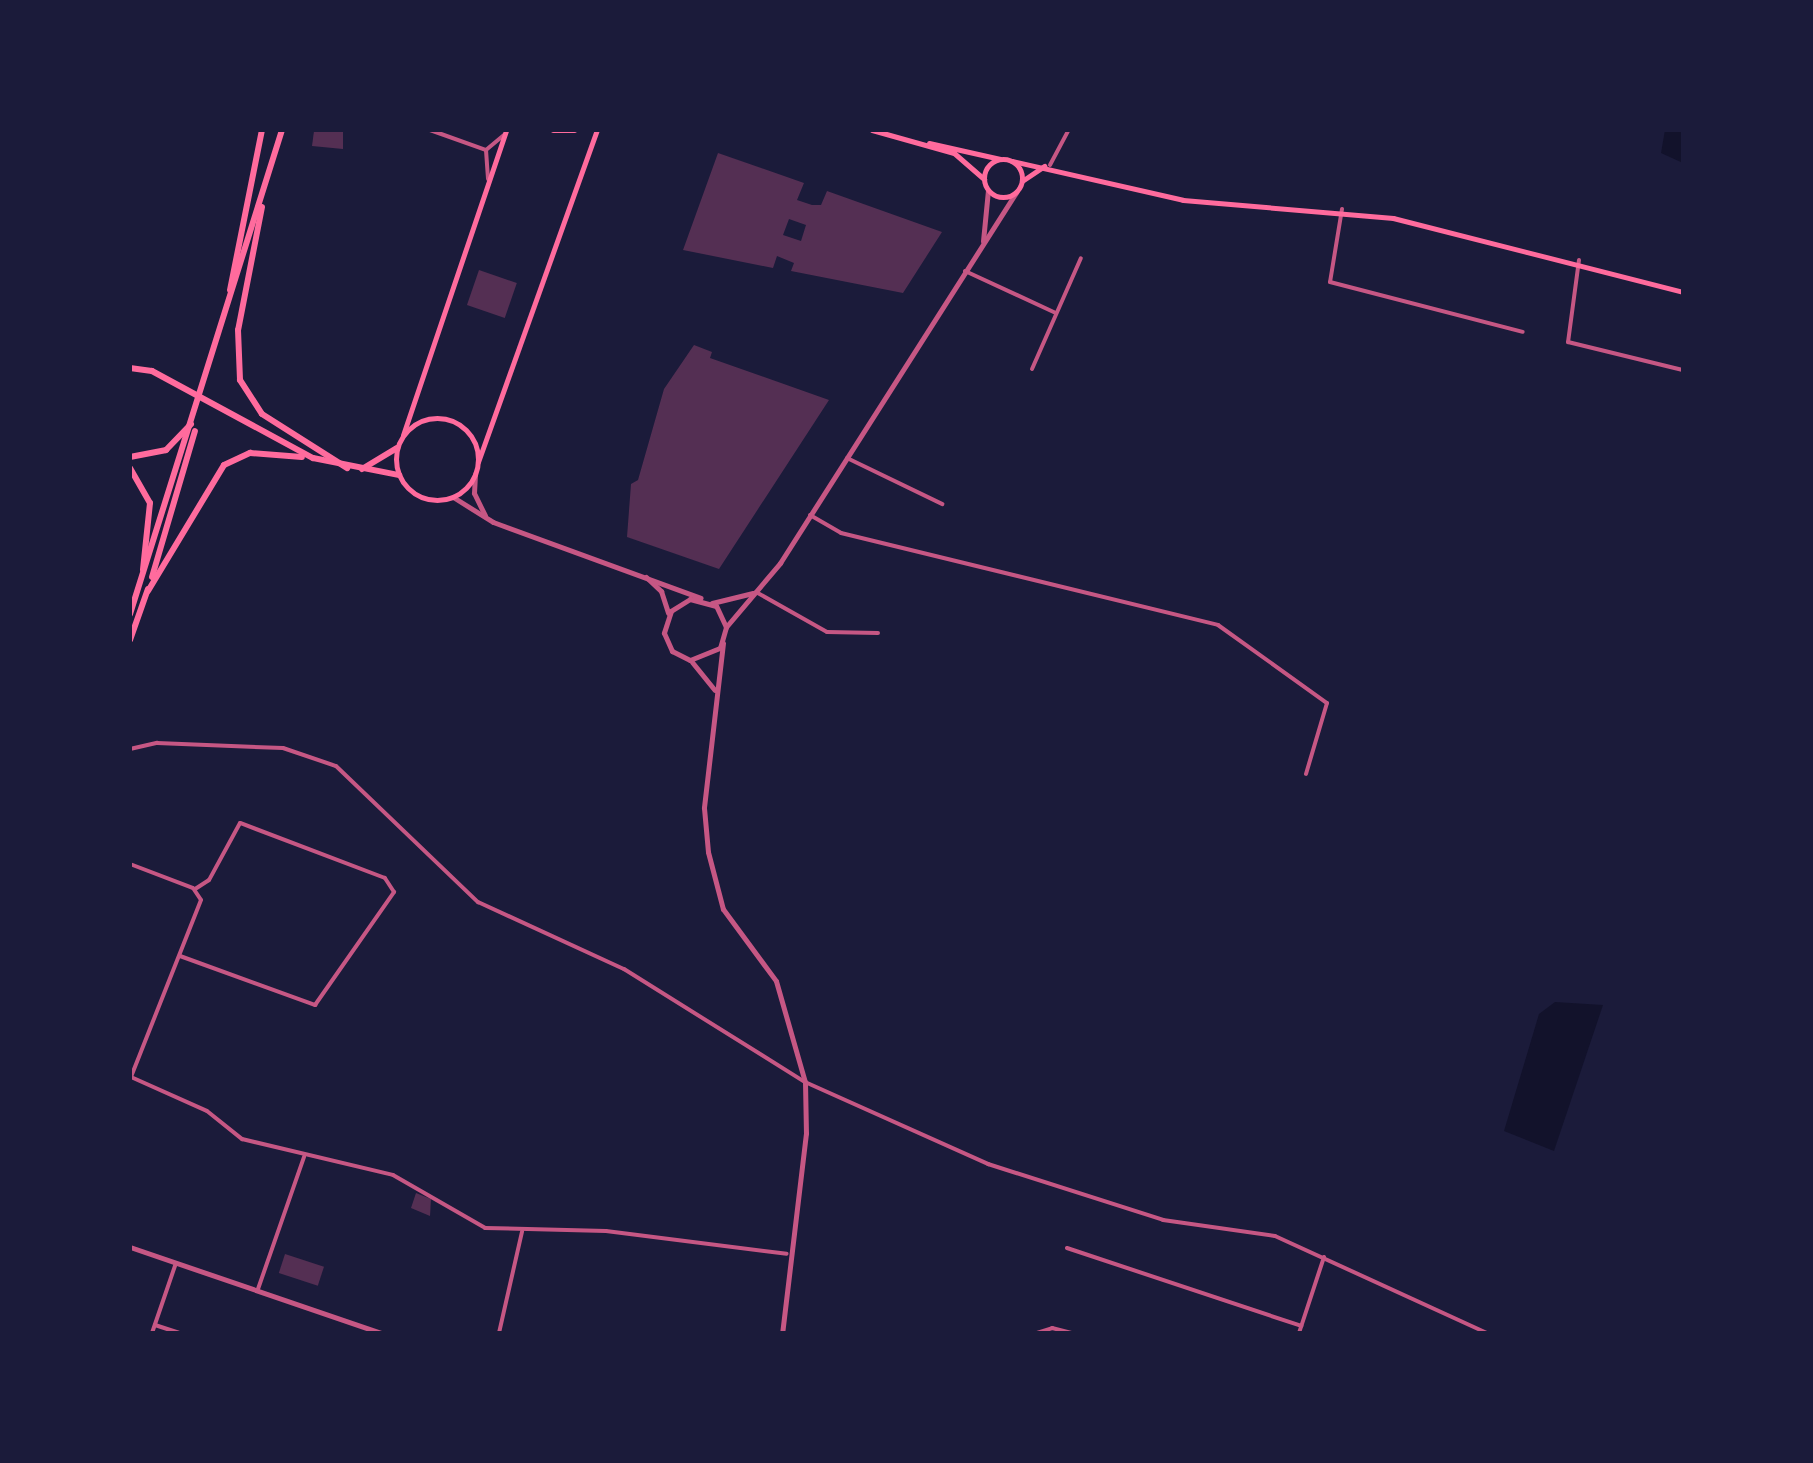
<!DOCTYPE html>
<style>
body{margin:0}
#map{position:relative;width:1813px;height:1463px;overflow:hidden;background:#1b1b3a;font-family:"Roboto Condensed",sans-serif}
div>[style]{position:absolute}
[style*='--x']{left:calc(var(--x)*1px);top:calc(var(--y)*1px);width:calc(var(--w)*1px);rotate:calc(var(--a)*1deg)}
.water>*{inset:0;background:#12122b}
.building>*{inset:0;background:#542f53;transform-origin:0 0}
.minor>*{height:4px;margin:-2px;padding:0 2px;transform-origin:2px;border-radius:2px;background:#c65784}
.tertiary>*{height:5px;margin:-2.5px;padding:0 2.5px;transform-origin:2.5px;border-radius:2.5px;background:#c65784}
.secondary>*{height:5px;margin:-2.5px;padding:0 2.5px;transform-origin:2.5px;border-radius:2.5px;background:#ff6b9d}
.secondary>.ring{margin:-2.5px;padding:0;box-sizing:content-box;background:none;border:5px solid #ff6b9d;border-radius:50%}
.primary>*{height:6px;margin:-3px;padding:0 3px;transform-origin:3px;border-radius:3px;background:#ff6b9d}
span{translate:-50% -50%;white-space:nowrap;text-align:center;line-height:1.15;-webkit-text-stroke:10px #1b1b3a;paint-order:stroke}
.frame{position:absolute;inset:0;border:132px solid #1b1b3a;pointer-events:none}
</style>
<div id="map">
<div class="water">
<i style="clip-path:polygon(1665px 130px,1683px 130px,1683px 163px,1661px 153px)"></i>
<i style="clip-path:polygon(1555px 1002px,1603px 1005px,1554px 1151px,1504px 1131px,1539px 1014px)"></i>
</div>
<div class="building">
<i style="clip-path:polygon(314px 131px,343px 131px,343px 149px,312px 146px)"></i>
<i style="clip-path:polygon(evenodd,718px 153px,804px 183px,797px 200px,812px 205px,821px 205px,827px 191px,942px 232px,903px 293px,791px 271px,794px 263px,777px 256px,773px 268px,683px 250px,718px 153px,789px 219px,806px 225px,801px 241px,783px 235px,789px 219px)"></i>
<i style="left:479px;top:270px;width:40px;height:37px;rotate:19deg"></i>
<i style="clip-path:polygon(694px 345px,712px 352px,710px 358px,829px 400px,719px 569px,627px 537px,631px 484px,638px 480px,664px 389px)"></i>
<i style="clip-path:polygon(416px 1193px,431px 1199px,430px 1216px,411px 1208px)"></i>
<i style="left:285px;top:1254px;width:41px;height:20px;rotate:18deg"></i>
</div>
<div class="minor">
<i style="--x:430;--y:130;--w:59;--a:19.7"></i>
<i style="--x:486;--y:150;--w:29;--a:86"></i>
<i style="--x:486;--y:150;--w:25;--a:-40"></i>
<i style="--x:1050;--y:165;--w:40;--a:-62"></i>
<i style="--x:1342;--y:209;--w:74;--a:99.3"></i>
<i style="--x:1330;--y:282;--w:199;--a:14.5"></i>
<i style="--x:1579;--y:260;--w:83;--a:97.6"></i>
<i style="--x:1568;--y:342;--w:118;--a:13.7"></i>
<i style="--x:965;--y:271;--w:100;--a:24.8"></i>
<i style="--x:1032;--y:369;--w:121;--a:-66.2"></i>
<i style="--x:847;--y:458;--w:106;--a:25.8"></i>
<i style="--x:810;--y:515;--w:36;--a:30"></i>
<i style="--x:841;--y:533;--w:388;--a:13.7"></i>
<i style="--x:1218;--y:625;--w:134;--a:35.6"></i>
<i style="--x:1327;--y:703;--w:74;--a:106.5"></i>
<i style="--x:756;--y:592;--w:81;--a:29.4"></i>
<i style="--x:827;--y:632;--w:51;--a:1.1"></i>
<i style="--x:130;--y:749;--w:28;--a:-13"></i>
<i style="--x:157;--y:743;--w:126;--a:2.3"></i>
<i style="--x:283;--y:748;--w:56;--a:18.8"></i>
<i style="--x:336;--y:766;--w:197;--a:43.8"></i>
<i style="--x:478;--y:902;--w:161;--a:24.7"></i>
<i style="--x:624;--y:969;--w:213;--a:32"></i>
<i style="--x:805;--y:1082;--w:201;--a:24.1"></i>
<i style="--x:988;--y:1164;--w:184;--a:17.7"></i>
<i style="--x:1163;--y:1220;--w:113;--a:8.1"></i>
<i style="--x:1275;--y:1236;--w:233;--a:24.6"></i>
<i style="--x:130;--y:864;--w:67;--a:20.9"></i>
<i style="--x:193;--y:888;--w:14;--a:56"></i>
<i style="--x:201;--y:900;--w:193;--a:111.6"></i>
<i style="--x:180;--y:956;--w:144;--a:19.9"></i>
<i style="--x:315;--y:1005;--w:138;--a:-55"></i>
<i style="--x:394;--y:892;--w:17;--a:-123"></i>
<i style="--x:385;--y:878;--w:155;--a:-159.2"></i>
<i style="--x:240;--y:823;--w:65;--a:118.5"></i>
<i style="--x:209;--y:880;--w:17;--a:147"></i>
<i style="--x:131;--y:1077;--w:83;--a:24.1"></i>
<i style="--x:207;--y:1111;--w:45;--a:38.7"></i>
<i style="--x:242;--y:1139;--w:155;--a:13.4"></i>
<i style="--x:393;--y:1175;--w:106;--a:29.9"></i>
<i style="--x:485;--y:1228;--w:121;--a:1.4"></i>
<i style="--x:606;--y:1231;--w:182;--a:7.2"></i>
<i style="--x:1067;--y:1248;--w:247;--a:18.4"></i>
<i style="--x:258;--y:1289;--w:140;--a:-70.8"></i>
<i style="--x:155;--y:1325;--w:25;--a:18"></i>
<i style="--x:152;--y:1333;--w:74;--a:-71.1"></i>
<i style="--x:499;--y:1333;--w:104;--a:-77.2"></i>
<i style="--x:1037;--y:1333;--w:16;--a:-18"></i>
<i style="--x:1052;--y:1328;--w:21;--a:14"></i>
<i style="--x:1299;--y:1333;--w:80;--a:-71.8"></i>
</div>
<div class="tertiary">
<i style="--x:983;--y:241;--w:51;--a:-84.4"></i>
<i style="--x:475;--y:474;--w:19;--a:93"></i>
<i style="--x:474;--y:493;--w:25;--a:64"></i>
<i style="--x:453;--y:497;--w:47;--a:32"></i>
<i style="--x:493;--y:522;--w:221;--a:20.1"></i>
<i style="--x:646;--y:577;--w:21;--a:43"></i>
<i style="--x:661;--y:591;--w:23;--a:72"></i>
<i style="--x:712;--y:603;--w:42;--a:-13.7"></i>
<i style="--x:726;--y:627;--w:23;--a:-115"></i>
<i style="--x:716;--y:606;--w:27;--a:-165"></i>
<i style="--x:690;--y:599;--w:22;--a:148"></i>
<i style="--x:671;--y:611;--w:23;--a:108"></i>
<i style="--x:664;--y:633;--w:20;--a:66"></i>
<i style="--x:672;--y:651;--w:20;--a:27"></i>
<i style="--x:690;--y:660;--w:32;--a:-22"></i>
<i style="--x:720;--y:648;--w:22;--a:-74"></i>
<i style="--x:726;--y:627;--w:84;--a:-49.8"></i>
<i style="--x:780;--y:563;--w:440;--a:-57.5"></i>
<i style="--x:723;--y:643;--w:166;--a:96.6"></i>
<i style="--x:704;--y:808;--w:44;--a:84.8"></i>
<i style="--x:708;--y:852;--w:59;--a:75.3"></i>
<i style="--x:723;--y:909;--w:89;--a:53.6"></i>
<i style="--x:776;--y:981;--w:105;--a:74"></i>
<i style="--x:805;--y:1082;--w:51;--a:88.9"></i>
<i style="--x:806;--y:1133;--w:201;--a:96.8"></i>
<i style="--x:692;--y:662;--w:36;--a:51"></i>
<i style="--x:130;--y:1247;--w:265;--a:18.9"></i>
</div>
<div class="secondary">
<i style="--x:553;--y:130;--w:21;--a:0"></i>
<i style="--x:872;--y:130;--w:85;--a:15.7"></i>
<i style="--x:954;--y:153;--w:40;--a:41"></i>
<i style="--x:929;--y:143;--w:73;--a:12.7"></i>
<i class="ring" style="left:984px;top:159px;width:33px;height:33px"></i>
<i style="--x:1012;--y:161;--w:175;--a:12.8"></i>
<i style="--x:1183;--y:200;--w:211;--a:4.9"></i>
<i style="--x:1393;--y:218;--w:299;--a:14.3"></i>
<i style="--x:1022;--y:181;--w:27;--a:-34"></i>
<i class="ring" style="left:396px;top:418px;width:77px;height:77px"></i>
<i style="--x:403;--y:435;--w:322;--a:-71.3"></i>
<i style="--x:478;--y:462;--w:353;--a:-70.3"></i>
</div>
<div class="primary">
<i style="--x:262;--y:207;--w:125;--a:101"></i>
<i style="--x:238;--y:330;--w:50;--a:87.7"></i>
<i style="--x:240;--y:380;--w:40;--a:57.1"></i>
<i style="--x:262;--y:414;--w:101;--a:32.4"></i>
<i style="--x:230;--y:290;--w:163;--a:-78.7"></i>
<i style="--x:130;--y:368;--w:22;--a:8"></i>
<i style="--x:152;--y:371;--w:183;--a:28.4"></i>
<i style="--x:313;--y:458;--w:88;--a:11.2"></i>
<i style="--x:130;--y:457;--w:37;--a:-11"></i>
<i style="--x:166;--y:450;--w:36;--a:-46"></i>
<i style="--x:130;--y:468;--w:40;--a:60.3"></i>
<i style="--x:150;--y:503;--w:67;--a:96"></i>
<i style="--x:362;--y:469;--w:41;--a:-31"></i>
<i style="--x:152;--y:577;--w:152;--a:-73.6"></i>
<i style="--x:148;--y:591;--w:147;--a:-58.9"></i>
<i style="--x:224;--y:465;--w:29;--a:-25"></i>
<i style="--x:250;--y:453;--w:52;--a:4.4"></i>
<i style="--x:130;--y:614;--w:507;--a:-72.57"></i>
<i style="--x:130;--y:640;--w:54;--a:-70.6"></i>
</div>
<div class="frame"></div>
</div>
